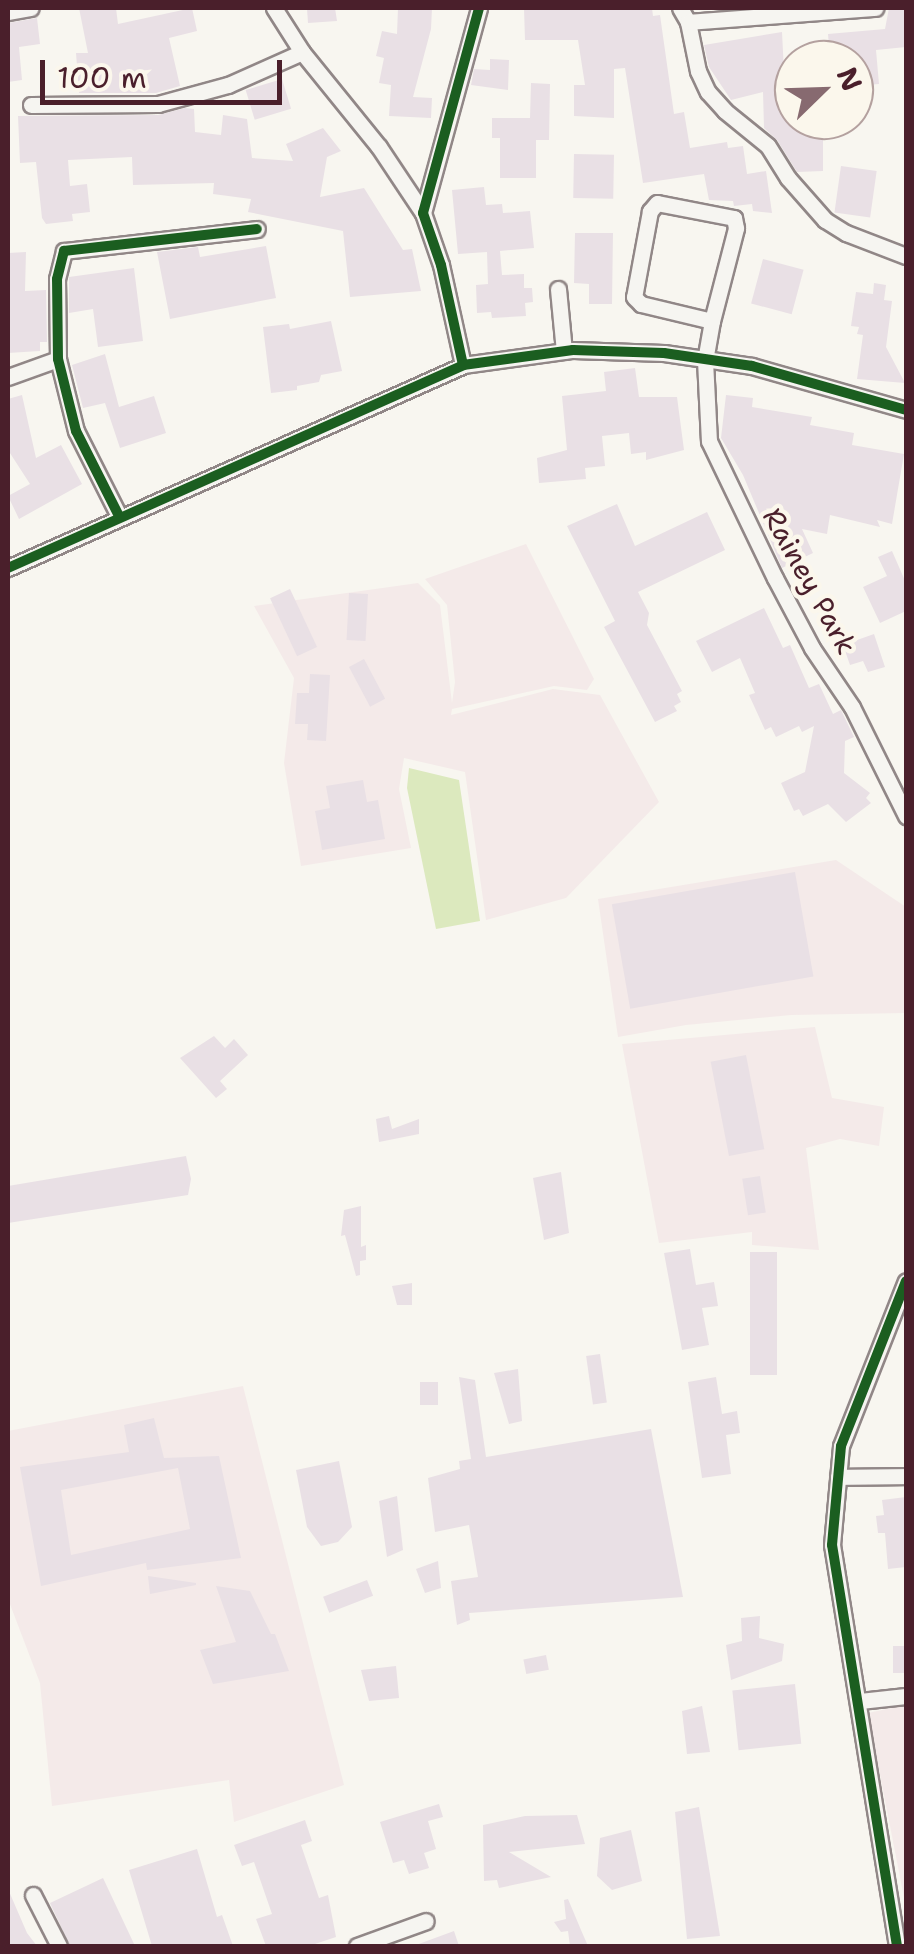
<!DOCTYPE html>
<style>
body{margin:0}
#map{position:relative;width:914px;height:1954px;overflow:hidden;background:#f8f6f0;font-family:"Shantell Sans",sans-serif}
div>[style]{position:absolute}
[style*='--x']{left:calc(var(--x)*1px);top:calc(var(--y)*1px);width:calc(var(--w)*1px);rotate:calc(var(--a)*1deg)}
.built>*{inset:0;background:#f4eae9}
.green>*{inset:0;background:#dce9be}
.building>*{inset:0;background:#e9e0e5;transform-origin:0 0}
.roads{filter:drop-shadow(2px 0 #918787) drop-shadow(-2px 0 #918787) drop-shadow(0 2px #918787) drop-shadow(0 -2px #918787)}
.minor>*{height:15px;margin:-7.5px;padding:0 7.5px;transform-origin:7.5px;border-radius:7.5px;background:#f6f5f1}
.cycleway>*{height:10px;margin:-5px;padding:0 5px;transform-origin:5px;border-radius:5px;background:#1b5e20}
span{translate:-50% -50%;white-space:nowrap;text-align:center;line-height:1.15;-webkit-text-stroke:9px #fbf7ec;paint-order:stroke}
.street-label{font-size:28px;color:#4a1f2b}
.frame{position:absolute;inset:0;border:10px solid #4a1f2b;pointer-events:none}
.north{position:absolute;left:774px;top:40px;width:100px;height:100px;box-sizing:border-box;background:#fbf7ec;border:2px solid #b4a19f;border-radius:50%;rotate:67deg;font-size:28px;font-weight:700;line-height:40px;text-align:center;color:#4a1f2b}
.north::after{content:'';display:block;margin:auto;width:35px;height:45px;background:#876a70;clip-path:polygon(50% 0,100% 100%,50% 72%,0 100%)}
.scale{position:absolute;left:40px;top:60px;width:242px;height:45px;box-sizing:border-box;border:5px solid #4a1f2b;border-top:0;padding-left:12px;font-size:30px;line-height:35px;white-space:nowrap;color:#4a1f2b;-webkit-text-stroke:8px #fbf7ec;paint-order:stroke}
</style>
<div id="map">
<div class="built">
<i style="clip-path:polygon(526px 544px,594px 679px,587px 690px,554px 686px,452px 709px,451px 715px,553px 689px,600px 695px,659px 802px,566px 898px,486px 920px,465px 772px,404px 758px,399px 789px,411px 848px,301px 866px,284px 763px,294px 678px,254px 606px,418px 583px,440px 605px,452px 703px,455px 682px,447px 605px,425px 579px)"></i>
<i style="clip-path:polygon(836px 860px,906px 907px,906px 1013px,791px 1015px,686px 1025px,618px 1037px,598px 899px)"></i>
<i style="clip-path:polygon(815px 1027px,832px 1098px,884px 1107px,879px 1146px,840px 1139px,806px 1148px,819px 1250px,752px 1245px,752px 1232px,659px 1243px,622px 1044px)"></i>
<i style="clip-path:polygon(243px 1386px,344px 1785px,234px 1822px,229px 1780px,52px 1806px,40px 1683px,8px 1599px,8px 1431px)"></i>
<i style="clip-path:polygon(906px 1705px,906px 1908px,868px 1713px)"></i>
</div>
<div class="green">
<i style="clip-path:polygon(409px 768px,459px 780px,480px 921px,436px 929px,407px 788px)"></i>
</div>
<div class="building">
<i style="clip-path:polygon(79px 8px,116px 8px,118px 24px,192px 8px,197px 31px,169px 38px,180px 86px,156px 93px,79px 93px,76px 53px,88px 53px)"></i>
<i style="clip-path:polygon(307px 8px,335px 8px,337px 21px,308px 23px)"></i>
<i style="clip-path:polygon(398px 8px,432px 8px,431px 29px,413px 97px,432px 98px,431px 118px,389px 116px,391px 85px,379px 83px,384px 58px,376px 56px,382px 31px,397px 34px)"></i>
<i style="clip-path:polygon(524px 8px,652px 8px,653px 16px,660px 15px,674px 114px,684px 112px,690px 148px,727px 142px,728px 148px,743px 146px,747px 174px,766px 171px,772px 213px,753px 211px,752px 204px,734px 206px,733px 201px,709px 200px,704px 174px,643px 183px,625px 68px,614px 69px,614px 118px,574px 116px,574px 85px,585px 85px,578px 40px,525px 40px)"></i>
<i style="clip-path:polygon(889px 8px,906px 8px,906px 47px,876px 50px,879px 84px,854px 86px,854px 60px,830px 60px,828px 34px,885px 29px)"></i>
<i style="clip-path:polygon(37px 18px,40px 44px,19px 47px,22px 80px,8px 82px,8px 23px)"></i>
<i style="clip-path:polygon(782px 32px,786px 111px,794px 111px,794px 120px,823px 120px,823px 171px,797px 172px,777px 140px,764px 128px,763px 92px,731px 100px,709px 67px,704px 45px)"></i>
<i style="clip-path:polygon(490px 59px,509px 60px,508px 90px,471px 85px,474px 69px,490px 70px)"></i>
<i style="left:282px;top:79px;width:31px;height:38px;rotate:73deg"></i>
<i style="clip-path:polygon(531px 83px,550px 84px,549px 140px,536px 140px,536px 178px,500px 178px,500px 138px,492px 138px,492px 118px,530px 118px)"></i>
<i style="clip-path:polygon(185px 108px,194px 109px,195px 132px,221px 135px,223px 115px,247px 119px,252px 158px,293px 161px,286px 144px,323px 128px,341px 151px,327px 157px,320px 197px,364px 188px,403px 250px,412px 249px,421px 291px,350px 297px,343px 231px,248px 212px,251px 199px,213px 194px,214px 183px,133px 185px,132px 157px,68px 160px,70px 186px,87px 184px,90px 212px,72px 214px,73px 221px,46px 224px,42px 218px,36px 162px,20px 163px,18px 116px,158px 115px)"></i>
<i style="left:574px;top:154px;width:40px;height:44px;rotate:1deg"></i>
<i style="left:841px;top:166px;width:36px;height:47px;rotate:8deg"></i>
<i style="clip-path:polygon(484px 187px,486px 205px,502px 204px,503px 213px,530px 211px,534px 248px,500px 251px,502px 275px,524px 274px,524px 288px,532px 288px,533px 302px,525px 303px,526px 316px,492px 318px,491px 312px,477px 313px,476px 285px,488px 284px,487px 252px,458px 254px,452px 190px)"></i>
<i style="clip-path:polygon(575px 233px,613px 233px,612px 304px,589px 304px,589px 284px,574px 283px)"></i>
<i style="clip-path:polygon(266px 246px,276px 298px,170px 319px,157px 252px,198px 247px,200px 257px)"></i>
<i style="clip-path:polygon(26px 252px,25px 291px,46px 290px,47px 342px,40px 342px,40px 351px,8px 353px,8px 253px)"></i>
<i style="left:763px;top:259px;width:42px;height:46px;rotate:15deg"></i>
<i style="clip-path:polygon(134px 268px,143px 341px,98px 347px,93px 309px,69px 313px,69px 277px)"></i>
<i style="clip-path:polygon(874px 283px,886px 285px,884px 300px,892px 301px,886px 347px,905px 383px,857px 379px,863px 335px,857px 334px,859px 327px,851px 326px,856px 292px,873px 294px)"></i>
<i style="clip-path:polygon(331px 321px,342px 371px,321px 375px,319px 382px,297px 386px,297px 390px,271px 393px,263px 327px,289px 324px,290px 329px)"></i>
<i style="clip-path:polygon(105px 354px,119px 407px,154px 396px,166px 433px,120px 448px,105px 403px,83px 408px,72px 365px)"></i>
<i style="clip-path:polygon(635px 368px,639px 397px,677px 397px,684px 450px,646px 460px,646px 452px,631px 454px,629px 433px,602px 436px,605px 466px,585px 468px,586px 479px,539px 483px,537px 458px,567px 450px,562px 396px,606px 391px,604px 372px)"></i>
<i style="clip-path:polygon(22px 395px,36px 458px,61px 445px,82px 484px,19px 519px,8px 496px,30px 484px,8px 450px,8px 399px)"></i>
<i style="clip-path:polygon(726px 395px,753px 398px,752px 407px,812px 417px,810px 425px,854px 433px,852px 445px,904px 454px,892px 524px,877px 520px,880px 527px,830px 515px,827px 534px,802px 529px,813px 553px,782px 568px,743px 475px,721px 438px)"></i>
<i style="clip-path:polygon(617px 504px,635px 546px,707px 512px,725px 550px,638px 592px,649px 613px,647px 625px,682px 691px,677px 694px,681px 702px,674px 706px,677px 711px,655px 722px,604px 627px,615px 621px,567px 526px)"></i>
<i style="clip-path:polygon(892px 551px,906px 583px,906px 611px,880px 623px,863px 587px,887px 576px,878px 557px)"></i>
<i style="left:290px;top:589px;width:64px;height:22px;rotate:65deg"></i>
<i style="left:349px;top:593px;width:19px;height:47px;rotate:3deg"></i>
<i style="clip-path:polygon(764px 608px,783px 648px,790px 645px,809px 688px,819px 684px,833px 714px,841px 710px,854px 737px,845px 741px,844px 773px,870px 793px,866px 798px,871px 803px,846px 822px,828px 804px,803px 816px,799px 809px,794px 811px,781px 783px,805px 772px,814px 726px,802px 732px,799px 726px,776px 737px,771px 727px,765px 730px,749px 695px,755px 693px,740px 658px,712px 672px,696px 641px)"></i>
<i style="clip-path:polygon(874px 634px,885px 667px,868px 672px,863px 661px,850px 665px,843px 645px)"></i>
<i style="left:364px;top:659px;width:45px;height:17px;rotate:62deg"></i>
<i style="clip-path:polygon(310px 674px,330px 675px,326px 741px,307px 740px,308px 724px,295px 724px,297px 693px,309px 693px)"></i>
<i style="clip-path:polygon(363px 780px,367px 802px,378px 800px,385px 839px,322px 850px,315px 811px,330px 808px,326px 786px)"></i>
<i style="left:795px;top:872px;width:106px;height:186px;rotate:80deg"></i>
<i style="clip-path:polygon(214px 1036px,225px 1048px,234px 1039px,248px 1055px,220px 1081px,227px 1089px,216px 1098px,180px 1058px)"></i>
<i style="left:746px;top:1055px;width:96px;height:36px;rotate:79deg"></i>
<i style="clip-path:polygon(389px 1116px,392px 1129px,419px 1119px,419px 1134px,379px 1142px,376px 1119px)"></i>
<i style="clip-path:polygon(186px 1156px,191px 1179px,188px 1195px,8px 1223px,8px 1186px)"></i>
<i style="clip-path:polygon(561px 1172px,569px 1233px,544px 1240px,533px 1178px)"></i>
<i style="left:760px;top:1176px;width:37px;height:18px;rotate:81deg"></i>
<i style="clip-path:polygon(361px 1206px,361px 1247px,366px 1245px,366px 1260px,360px 1261px,360px 1275px,356px 1276px,345px 1235px,341px 1236px,344px 1210px)"></i>
<i style="clip-path:polygon(690px 1249px,696px 1285px,714px 1282px,718px 1306px,702px 1308px,709px 1345px,682px 1350px,664px 1253px)"></i>
<i style="left:750px;top:1252px;width:27px;height:123px"></i>
<i style="clip-path:polygon(412px 1283px,412px 1305px,397px 1305px,392px 1286px)"></i>
<i style="left:600px;top:1354px;width:49px;height:14px;rotate:82deg"></i>
<i style="clip-path:polygon(518px 1369px,522px 1421px,509px 1424px,494px 1373px)"></i>
<i style="clip-path:polygon(459px 1377px,475px 1380px,486px 1457px,651px 1429px,683px 1597px,469px 1613px,470px 1620px,457px 1625px,451px 1581px,478px 1577px,469px 1525px,435px 1532px,428px 1478px,460px 1469px,459px 1461px,471px 1459px)"></i>
<i style="clip-path:polygon(716px 1377px,722px 1414px,737px 1411px,740px 1433px,726px 1435px,731px 1474px,702px 1478px,688px 1382px)"></i>
<i style="left:420px;top:1382px;width:18px;height:23px"></i>
<i style="clip-path:polygon(evenodd,154px 1418px,164px 1458px,219px 1456px,241px 1558px,147px 1570px,146px 1563px,41px 1586px,20px 1467px,129px 1452px,124px 1425px,154px 1418px,178px 1468px,190px 1529px,71px 1555px,61px 1490px,178px 1468px)"></i>
<i style="clip-path:polygon(339px 1461px,352px 1527px,338px 1542px,321px 1546px,307px 1527px,296px 1470px)"></i>
<i style="clip-path:polygon(397px 1496px,403px 1550px,387px 1557px,379px 1501px)"></i>
<i style="clip-path:polygon(906px 1497px,906px 1567px,888px 1569px,885px 1533px,878px 1533px,876px 1516px,884px 1515px,882px 1500px)"></i>
<i style="clip-path:polygon(438px 1561px,441px 1588px,425px 1593px,416px 1569px)"></i>
<i style="clip-path:polygon(148px 1576px,196px 1583px,196px 1585px,150px 1594px)"></i>
<i style="left:367px;top:1580px;width:17px;height:47px;rotate:69deg"></i>
<i style="clip-path:polygon(216px 1586px,250px 1591px,271px 1634px,275px 1634px,289px 1671px,213px 1684px,200px 1650px,236px 1642px)"></i>
<i style="clip-path:polygon(760px 1616px,759px 1638px,784px 1644px,782px 1661px,731px 1680px,726px 1645px,742px 1641px,741px 1618px)"></i>
<i style="left:893px;top:1646px;width:13px;height:27px"></i>
<i style="left:546px;top:1655px;width:15px;height:23px;rotate:79deg"></i>
<i style="clip-path:polygon(396px 1666px,399px 1698px,369px 1701px,361px 1670px)"></i>
<i style="left:795px;top:1684px;width:60px;height:63px;rotate:84deg"></i>
<i style="clip-path:polygon(702px 1706px,710px 1752px,687px 1754px,682px 1711px)"></i>
<i style="clip-path:polygon(439px 1804px,443px 1817px,428px 1821px,436px 1849px,424px 1853px,429px 1868px,409px 1874px,404px 1860px,393px 1863px,380px 1822px)"></i>
<i style="clip-path:polygon(699px 1807px,720px 1936px,687px 1939px,675px 1812px)"></i>
<i style="clip-path:polygon(577px 1815px,585px 1844px,509px 1852px,551px 1877px,499px 1888px,497px 1880px,484px 1881px,483px 1825px,525px 1816px)"></i>
<i style="clip-path:polygon(305px 1820px,312px 1841px,301px 1845px,319px 1898px,328px 1895px,336px 1937px,309px 1946px,266px 1946px,256px 1919px,272px 1914px,254px 1862px,242px 1866px,234px 1845px)"></i>
<i style="clip-path:polygon(631px 1830px,642px 1881px,612px 1890px,597px 1876px,600px 1838px)"></i>
<i style="clip-path:polygon(197px 1849px,217px 1917px,222px 1915px,233px 1946px,152px 1946px,129px 1870px)"></i>
<i style="clip-path:polygon(103px 1878px,135px 1946px,70px 1946px,50px 1903px)"></i>
<i style="clip-path:polygon(8px 1889px,27px 1933px,37px 1946px,8px 1946px)"></i>
<i style="clip-path:polygon(568px 1899px,581px 1930px,588px 1946px,570px 1946px,568px 1931px,561px 1932px,554px 1922px,566px 1919px,564px 1900px)"></i>
<i style="clip-path:polygon(454px 1931px,459px 1946px,417px 1946px,416px 1945px)"></i>
</div>
<div class="roads">
<div class="minor">
<i style="--x:274;--y:8;--w:52;--a:57.5"></i>
<i style="--x:302;--y:52;--w:122;--a:51"></i>
<i style="--x:379;--y:147;--w:79;--a:56.3"></i>
<i style="--x:680;--y:8;--w:16;--a:60"></i>
<i style="--x:688;--y:22;--w:50;--a:78.5"></i>
<i style="--x:698;--y:71;--w:23;--a:65"></i>
<i style="--x:708;--y:92;--w:25;--a:48"></i>
<i style="--x:725;--y:111;--w:55;--a:39.1"></i>
<i style="--x:768;--y:146;--w:38;--a:58"></i>
<i style="--x:788;--y:178;--w:56;--a:48.6"></i>
<i style="--x:825;--y:220;--w:25;--a:32"></i>
<i style="--x:846;--y:233;--w:64;--a:21"></i>
<i style="--x:8;--y:12;--w:23;--a:-10"></i>
<i style="--x:688;--y:22;--w:188;--a:-4.3"></i>
<i style="--x:31;--y:105;--w:127;--a:-0.5"></i>
<i style="--x:158;--y:104;--w:73;--a:-15.2"></i>
<i style="--x:228;--y:85;--w:81;--a:-24"></i>
<i style="--x:558;--y:289;--w:62;--a:84.5"></i>
<i style="--x:712;--y:321;--w:96;--a:-75.5"></i>
<i style="--x:736;--y:228;--w:10;--a:-101"></i>
<i style="--x:734;--y:218;--w:78;--a:-169"></i>
<i style="--x:657;--y:203;--w:11;--a:131"></i>
<i style="--x:650;--y:211;--w:87;--a:100.5"></i>
<i style="--x:634;--y:297;--w:10;--a:45"></i>
<i style="--x:641;--y:304;--w:73;--a:13.5"></i>
<i style="--x:712;--y:321;--w:40;--a:100"></i>
<i style="--x:705;--y:360;--w:81;--a:87.2"></i>
<i style="--x:709;--y:441;--w:152;--a:64.3"></i>
<i style="--x:775;--y:578;--w:79;--a:62.1"></i>
<i style="--x:812;--y:648;--w:71;--a:55.9"></i>
<i style="--x:852;--y:707;--w:122;--a:63.6"></i>
<i style="--x:463;--y:365;--w:102;--a:-102.4"></i>
<i style="--x:441;--y:265;--w:55;--a:-109.1"></i>
<i style="--x:423;--y:213;--w:213;--a:-74.7"></i>
<i style="--x:8;--y:377;--w:53;--a:-19.8"></i>
<i style="--x:119;--y:516;--w:95;--a:-116.8"></i>
<i style="--x:76;--y:431;--w:74;--a:-104"></i>
<i style="--x:58;--y:359;--w:80;--a:-90.7"></i>
<i style="--x:57;--y:279;--w:29;--a:-76"></i>
<i style="--x:64;--y:251;--w:194;--a:-6.5"></i>
<i style="--x:8;--y:568;--w:498;--a:-24"></i>
<i style="--x:463;--y:365;--w:111;--a:-7.8"></i>
<i style="--x:573;--y:350;--w:91;--a:1.9"></i>
<i style="--x:664;--y:353;--w:89;--a:8.4"></i>
<i style="--x:752;--y:366;--w:160;--a:15.9"></i>
<i style="--x:838;--y:1477;--w:68;--a:-0.8"></i>
<i style="--x:860;--y:1701;--w:46;--a:-6.2"></i>
<i style="--x:33;--y:1895;--w:57;--a:63"></i>
<i style="--x:357;--y:1946;--w:73;--a:-19.9"></i>
<i style="--x:897;--y:1946;--w:406;--a:-99.2"></i>
<i style="--x:832;--y:1545;--w:99;--a:-84.8"></i>
<i style="--x:841;--y:1446;--w:177;--a:-68.5"></i>
</div>
</div>
<div class="cycleway">
<i style="--x:463;--y:365;--w:102;--a:-102.4"></i>
<i style="--x:441;--y:265;--w:55;--a:-109.1"></i>
<i style="--x:423;--y:213;--w:213;--a:-74.7"></i>
<i style="--x:119;--y:516;--w:95;--a:-116.8"></i>
<i style="--x:76;--y:431;--w:74;--a:-104"></i>
<i style="--x:58;--y:359;--w:80;--a:-90.7"></i>
<i style="--x:57;--y:279;--w:29;--a:-76"></i>
<i style="--x:64;--y:251;--w:194;--a:-6.5"></i>
<i style="--x:8;--y:568;--w:498;--a:-24"></i>
<i style="--x:463;--y:365;--w:111;--a:-7.8"></i>
<i style="--x:573;--y:350;--w:91;--a:1.9"></i>
<i style="--x:664;--y:353;--w:89;--a:8.4"></i>
<i style="--x:752;--y:366;--w:160;--a:15.9"></i>
<i style="--x:897;--y:1946;--w:406;--a:-99.2"></i>
<i style="--x:832;--y:1545;--w:99;--a:-84.8"></i>
<i style="--x:841;--y:1446;--w:177;--a:-68.5"></i>
</div>
<div class="street-label">
<span style="left:810px;top:581px;rotate:61deg">Rainey Park</span>
</div>
<div class="frame"></div>
<div class="north">N</div>
<div class="scale">100 m</div>
</div>
